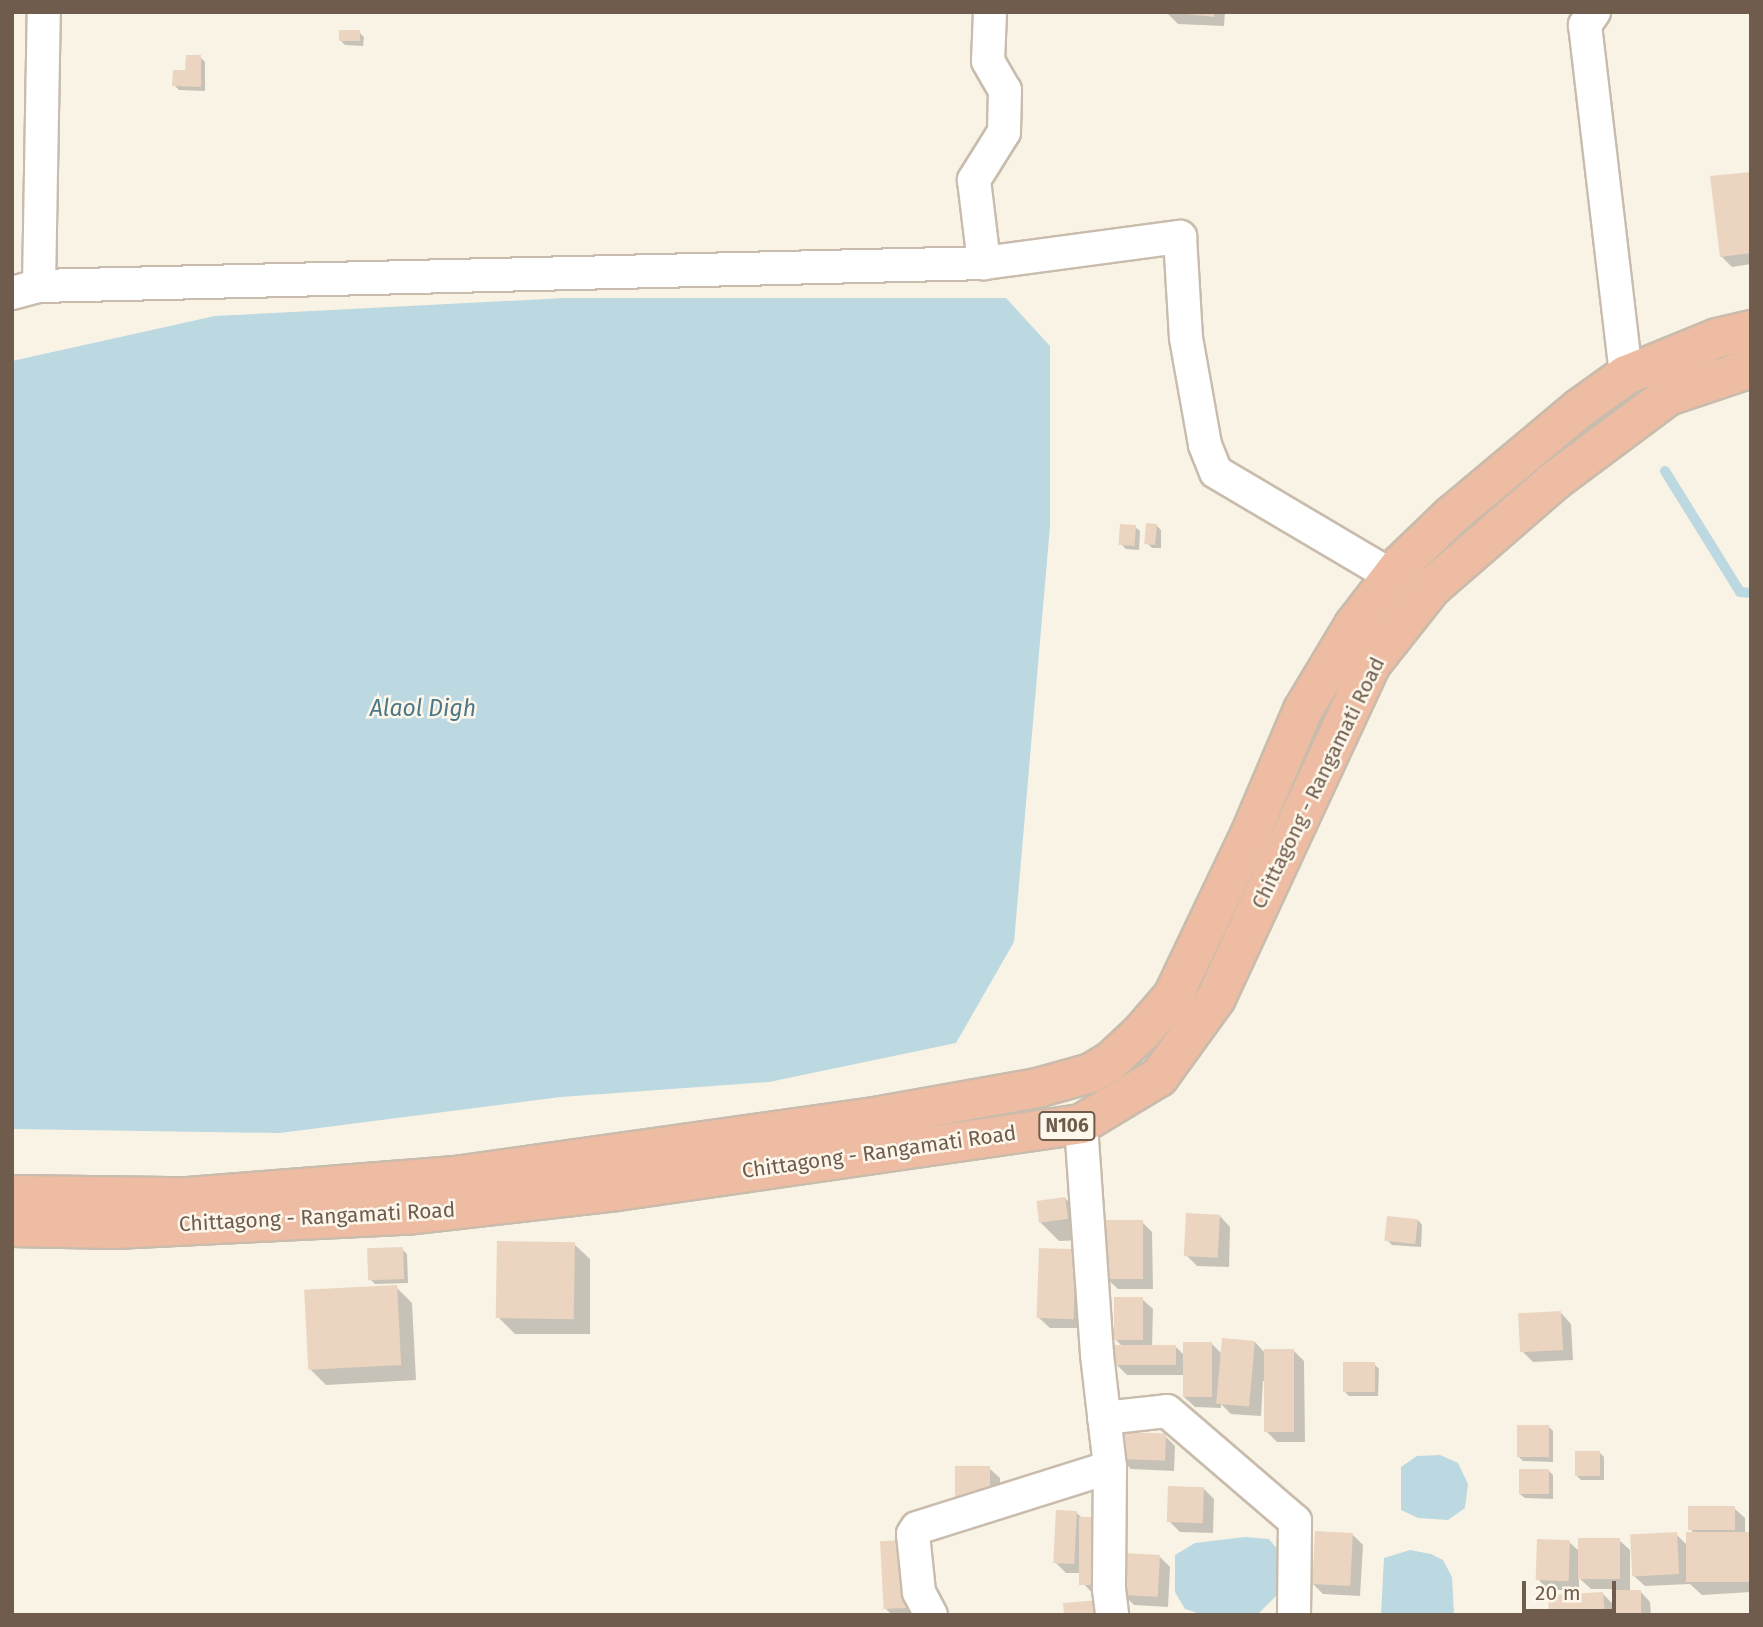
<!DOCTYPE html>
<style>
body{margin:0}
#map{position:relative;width:1763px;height:1627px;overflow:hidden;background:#f9f3e5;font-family:"Fira Sans",sans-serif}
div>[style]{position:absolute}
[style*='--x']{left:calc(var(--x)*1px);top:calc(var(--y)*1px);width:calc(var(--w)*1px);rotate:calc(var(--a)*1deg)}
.water>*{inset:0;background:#bcd8e1}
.shadow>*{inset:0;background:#0003}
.stream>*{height:10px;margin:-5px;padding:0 5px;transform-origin:5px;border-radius:5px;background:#bcd8e1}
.building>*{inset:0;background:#ecd5c0;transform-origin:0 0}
.roads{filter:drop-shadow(2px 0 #c9bcac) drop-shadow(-2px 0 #c9bcac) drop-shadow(0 2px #c9bcac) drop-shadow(0 -2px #c9bcac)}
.minor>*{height:32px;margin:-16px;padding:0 16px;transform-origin:16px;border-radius:16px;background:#fff}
.highway>*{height:38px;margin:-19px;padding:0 19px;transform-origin:19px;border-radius:19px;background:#edbca2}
span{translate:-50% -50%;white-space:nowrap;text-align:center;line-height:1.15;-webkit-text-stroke:5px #fdf7eb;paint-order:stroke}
.shield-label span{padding:2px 5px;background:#fdf7eb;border:2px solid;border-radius:5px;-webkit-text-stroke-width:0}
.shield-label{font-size:19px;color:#6f5c4d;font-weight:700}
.street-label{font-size:21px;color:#6f5c4d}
.water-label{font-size:23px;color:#4c7887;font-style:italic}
.frame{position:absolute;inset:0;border:14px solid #6f5c4d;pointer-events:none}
.scale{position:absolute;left:1522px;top:1581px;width:94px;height:32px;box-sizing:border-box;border:4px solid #6f5c4d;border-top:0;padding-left:9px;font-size:21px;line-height:24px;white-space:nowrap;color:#6f5c4d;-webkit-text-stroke:5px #fdf7eb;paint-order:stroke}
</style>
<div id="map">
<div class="water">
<i style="clip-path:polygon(565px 298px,1006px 298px,1050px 346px,1050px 526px,1014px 942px,956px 1043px,769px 1082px,561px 1097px,280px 1133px,12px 1129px,12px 361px,215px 316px)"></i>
<i style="clip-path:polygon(1440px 1455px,1458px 1463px,1468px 1484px,1465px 1508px,1448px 1520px,1418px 1518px,1401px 1510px,1401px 1467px,1417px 1456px)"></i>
<i style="clip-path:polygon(1245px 1537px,1269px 1539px,1278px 1550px,1280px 1592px,1259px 1613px,1252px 1615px,1203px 1615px,1185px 1609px,1175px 1592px,1175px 1555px,1195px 1543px)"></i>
<i style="clip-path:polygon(1410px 1550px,1431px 1554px,1443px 1560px,1452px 1577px,1454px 1615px,1381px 1615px,1384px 1558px)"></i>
</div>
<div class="shadow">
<i style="clip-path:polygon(1225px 12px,1224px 26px,1178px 24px,1167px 13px)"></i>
<i style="clip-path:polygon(359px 32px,364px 37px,363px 46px,345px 45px,340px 40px)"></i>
<i style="clip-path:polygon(200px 57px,205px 62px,205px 91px,179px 90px,174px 85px)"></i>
<i style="clip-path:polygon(1751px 173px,1751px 264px,1732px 267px,1721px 256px)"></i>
<i style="clip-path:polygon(1156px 525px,1161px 530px,1161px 548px,1152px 548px,1147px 543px)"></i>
<i style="clip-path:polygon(1135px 527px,1140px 531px,1139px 550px,1126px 549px,1121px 544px)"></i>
<i style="clip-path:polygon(1065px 1198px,1086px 1220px,1088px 1240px,1059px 1241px,1038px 1220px)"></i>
<i style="clip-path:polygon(1220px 1216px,1230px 1227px,1229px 1267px,1197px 1266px,1187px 1256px)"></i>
<i style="clip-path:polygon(1418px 1220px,1422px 1225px,1421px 1247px,1392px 1245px,1387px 1240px)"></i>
<i style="clip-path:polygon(1142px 1222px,1152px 1232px,1153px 1289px,1118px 1289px,1107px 1279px)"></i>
<i style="clip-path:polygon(574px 1244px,590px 1259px,590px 1334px,515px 1334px,499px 1318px)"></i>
<i style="clip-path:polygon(402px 1249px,407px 1254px,408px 1283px,375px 1284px,370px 1279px)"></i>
<i style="clip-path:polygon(1086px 1261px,1085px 1328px,1050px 1328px,1039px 1318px)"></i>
<i style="clip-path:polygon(396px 1287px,412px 1303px,416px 1380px,326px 1385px,310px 1369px)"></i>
<i style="clip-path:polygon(1142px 1299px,1153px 1309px,1152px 1347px,1175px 1346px,1185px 1356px,1212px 1344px,1223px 1355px,1255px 1342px,1266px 1354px,1294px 1351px,1304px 1361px,1305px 1442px,1277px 1442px,1266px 1431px,1266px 1381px,1263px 1381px,1261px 1416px,1231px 1414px,1221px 1404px,1221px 1408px,1195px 1407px,1184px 1397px,1185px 1375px,1127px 1375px,1117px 1365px,1123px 1347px,1115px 1339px)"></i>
<i style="clip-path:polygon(1561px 1313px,1571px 1324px,1573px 1360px,1533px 1362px,1522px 1351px)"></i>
<i style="clip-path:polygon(1374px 1364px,1379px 1369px,1378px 1396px,1349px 1396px,1344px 1391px)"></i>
<i style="clip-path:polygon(1549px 1427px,1553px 1431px,1553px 1462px,1523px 1461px,1519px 1457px)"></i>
<i style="clip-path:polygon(1165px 1436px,1175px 1446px,1174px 1471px,1131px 1469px,1121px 1459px)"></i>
<i style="clip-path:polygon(1600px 1453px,1604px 1457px,1604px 1480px,1581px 1480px,1577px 1476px)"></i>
<i style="clip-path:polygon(989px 1468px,1000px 1478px,1000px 1510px,957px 1469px)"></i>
<i style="clip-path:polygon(1548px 1470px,1553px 1475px,1553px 1499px,1525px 1498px,1520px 1494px)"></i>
<i style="clip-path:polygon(1203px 1488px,1214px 1499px,1213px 1533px,1180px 1532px,1170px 1522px)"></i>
<i style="clip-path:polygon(1734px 1508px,1745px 1518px,1745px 1534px,1751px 1534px,1751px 1592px,1702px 1595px,1690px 1584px,1645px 1586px,1634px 1576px,1676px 1534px,1689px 1547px,1698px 1537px,1690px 1529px)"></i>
<i style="clip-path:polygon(1076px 1512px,1083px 1519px,1101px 1518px,1094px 1595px,1084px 1584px,1083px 1573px,1066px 1573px,1055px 1562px)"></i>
<i style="clip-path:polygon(1353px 1535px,1363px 1545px,1360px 1596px,1323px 1594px,1313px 1584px)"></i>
<i style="clip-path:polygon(1619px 1540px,1630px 1550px,1630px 1592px,1640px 1591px,1650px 1602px,1651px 1615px,1551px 1615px,1603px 1594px,1615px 1606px,1614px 1589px,1591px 1589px,1579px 1578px,1579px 1590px,1548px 1590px,1538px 1579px,1569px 1542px,1580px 1552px)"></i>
<i style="clip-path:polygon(882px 1542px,916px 1615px,892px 1615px,885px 1608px)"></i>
<i style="clip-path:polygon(1160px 1557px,1170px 1567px,1168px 1607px,1134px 1605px,1124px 1595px)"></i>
</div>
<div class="stream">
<i style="--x:1665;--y:471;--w:142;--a:58.2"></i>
<i style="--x:1740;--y:592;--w:11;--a:5"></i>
</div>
<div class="building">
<i style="clip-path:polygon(1169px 12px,1214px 12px,1214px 17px)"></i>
<i style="left:339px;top:30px;width:21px;height:11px"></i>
<i style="clip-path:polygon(186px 55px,201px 55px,201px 87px,172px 86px,173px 70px,185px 70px)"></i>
<i style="clip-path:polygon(1751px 172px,1751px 253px,1720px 257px,1710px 176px)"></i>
<i style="left:1146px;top:523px;width:11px;height:21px;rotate:5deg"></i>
<i style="left:1120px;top:524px;width:16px;height:21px;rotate:4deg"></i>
<i style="left:1065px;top:1197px;width:22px;height:29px;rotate:82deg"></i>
<i style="left:1186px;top:1213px;width:34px;height:43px;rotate:3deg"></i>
<i style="left:1387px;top:1216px;width:31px;height:25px;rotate:6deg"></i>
<i style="left:1143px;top:1220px;width:59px;height:38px;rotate:90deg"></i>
<i style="left:497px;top:1241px;width:78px;height:77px;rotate:1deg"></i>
<i style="left:403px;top:1247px;width:32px;height:36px;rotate:88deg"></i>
<i style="left:1039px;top:1248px;width:37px;height:70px;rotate:2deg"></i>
<i style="left:397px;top:1285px;width:80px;height:93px;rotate:87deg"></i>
<i style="left:1114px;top:1297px;width:29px;height:43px"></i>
<i style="left:1561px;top:1311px;width:39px;height:43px;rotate:87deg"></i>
<i style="left:1222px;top:1338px;width:33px;height:66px;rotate:5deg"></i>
<i style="left:1183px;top:1342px;width:29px;height:55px"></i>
<i style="left:1115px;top:1345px;width:61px;height:20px"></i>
<i style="left:1264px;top:1349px;width:30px;height:83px"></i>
<i style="left:1343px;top:1362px;width:32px;height:30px"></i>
<i style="left:1517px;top:1425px;width:32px;height:32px"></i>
<i style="left:1120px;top:1432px;width:46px;height:27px;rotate:2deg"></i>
<i style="left:1575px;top:1451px;width:25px;height:25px"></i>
<i style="left:990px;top:1466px;width:35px;height:35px;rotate:90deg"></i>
<i style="left:1519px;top:1469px;width:30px;height:25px"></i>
<i style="left:1168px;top:1486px;width:36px;height:36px;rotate:2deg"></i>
<i style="left:1688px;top:1506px;width:47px;height:24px"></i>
<i style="left:1056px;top:1510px;width:21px;height:53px;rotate:3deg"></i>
<i style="left:1079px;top:1517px;width:22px;height:68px"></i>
<i style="left:1315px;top:1531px;width:38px;height:53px;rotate:3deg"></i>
<i style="left:1677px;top:1532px;width:42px;height:47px;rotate:87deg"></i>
<i style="left:1751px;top:1532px;width:50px;height:65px;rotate:90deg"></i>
<i style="left:1620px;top:1538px;width:41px;height:42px;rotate:90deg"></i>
<i style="left:1537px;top:1539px;width:33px;height:41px;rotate:2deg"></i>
<i style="left:903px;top:1540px;width:68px;height:23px;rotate:87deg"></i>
<i style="left:1124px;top:1553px;width:36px;height:42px;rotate:3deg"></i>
<i style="left:1641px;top:1590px;width:25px;height:28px;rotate:90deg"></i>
<i style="clip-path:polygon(1603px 1592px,1605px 1615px,1549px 1615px,1548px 1595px)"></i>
<i style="clip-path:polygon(1099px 1600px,1099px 1615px,1064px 1615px,1063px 1603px)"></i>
</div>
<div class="roads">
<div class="minor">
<i style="--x:990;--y:12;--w:49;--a:92.3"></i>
<i style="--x:988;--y:61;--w:34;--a:60"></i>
<i style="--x:1005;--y:90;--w:42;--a:91.4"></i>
<i style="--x:1004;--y:132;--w:57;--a:122"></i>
<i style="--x:974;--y:180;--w:84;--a:83.1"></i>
<i style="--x:984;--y:263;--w:198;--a:-7.6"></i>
<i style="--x:1180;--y:237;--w:101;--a:86.6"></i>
<i style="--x:1186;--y:338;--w:109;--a:79.9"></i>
<i style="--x:1205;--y:445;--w:29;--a:68"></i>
<i style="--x:1216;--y:472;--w:204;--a:30.6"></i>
<i style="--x:1594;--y:12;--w:16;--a:125"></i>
<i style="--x:1585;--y:25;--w:352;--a:83.3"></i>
<i style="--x:39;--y:286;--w:274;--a:-89"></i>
<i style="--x:12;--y:293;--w:28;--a:-15"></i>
<i style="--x:39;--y:286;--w:945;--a:-1.39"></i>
<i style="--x:1104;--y:1418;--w:63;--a:-6.3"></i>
<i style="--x:1167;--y:1411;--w:169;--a:40.7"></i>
<i style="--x:1295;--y:1521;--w:94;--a:90.6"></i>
<i style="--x:1110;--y:1467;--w:122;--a:90.5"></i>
<i style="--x:1109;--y:1589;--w:26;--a:83"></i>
<i style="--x:931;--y:1615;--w:26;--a:-118"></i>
<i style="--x:919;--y:1592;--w:58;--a:-95.9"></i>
<i style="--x:913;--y:1534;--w:7;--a:-56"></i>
<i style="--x:917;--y:1528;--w:202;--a:-17.5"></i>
<i style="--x:1110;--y:1467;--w:114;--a:-96.6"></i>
<i style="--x:1097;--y:1354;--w:231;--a:-94"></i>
</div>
<div class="highway">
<i style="--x:12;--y:1195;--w:176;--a:0.7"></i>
<i style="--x:188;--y:1197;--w:268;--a:-4.5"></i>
<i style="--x:455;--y:1176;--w:418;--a:-8"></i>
<i style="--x:869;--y:1118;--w:171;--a:-10.1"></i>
<i style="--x:1037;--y:1088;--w:56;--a:-15.5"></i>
<i style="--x:1091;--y:1073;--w:23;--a:-31"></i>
<i style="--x:1111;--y:1061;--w:42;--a:-43.1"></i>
<i style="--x:1142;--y:1032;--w:48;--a:-49.3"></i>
<i style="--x:1173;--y:996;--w:176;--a:-64.5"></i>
<i style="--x:1249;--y:837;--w:138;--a:-67"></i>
<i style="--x:1303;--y:710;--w:99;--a:-59"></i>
<i style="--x:1354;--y:625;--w:77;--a:-52.4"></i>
<i style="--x:1401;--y:564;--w:71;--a:-43.9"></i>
<i style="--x:1452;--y:515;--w:167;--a:-39.9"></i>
<i style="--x:1580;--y:408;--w:57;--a:-35.7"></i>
<i style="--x:1626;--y:375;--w:98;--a:-22.1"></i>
<i style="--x:1717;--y:338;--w:35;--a:-13"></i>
<i style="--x:12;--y:1227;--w:103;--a:1.1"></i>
<i style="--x:115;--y:1229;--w:291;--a:-2.8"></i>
<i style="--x:406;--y:1215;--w:212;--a:-6.5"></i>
<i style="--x:617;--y:1191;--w:469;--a:-8.2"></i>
<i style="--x:1081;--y:1124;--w:91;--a:-31.1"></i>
<i style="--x:1159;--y:1077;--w:97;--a:-54.2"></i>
<i style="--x:1216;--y:998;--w:368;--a:-65.1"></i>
<i style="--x:1371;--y:664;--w:97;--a:-51.7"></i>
<i style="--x:1431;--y:588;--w:163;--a:-41"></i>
<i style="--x:1554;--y:481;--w:142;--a:-36.7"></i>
<i style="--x:1668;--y:396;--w:88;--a:-18.6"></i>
</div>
</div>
<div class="shield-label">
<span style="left:1067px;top:1126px">N106</span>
</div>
<div class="street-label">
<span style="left:1318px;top:783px;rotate:-64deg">Chittagong - Rangamati Road</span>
<span style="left:879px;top:1152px;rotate:-8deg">Chittagong - Rangamati Road</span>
<span style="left:317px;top:1217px;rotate:-3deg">Chittagong - Rangamati Road</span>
</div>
<div class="water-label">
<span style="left:423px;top:708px">Alaol Digh</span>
</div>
<div class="frame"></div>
<div class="scale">20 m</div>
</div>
